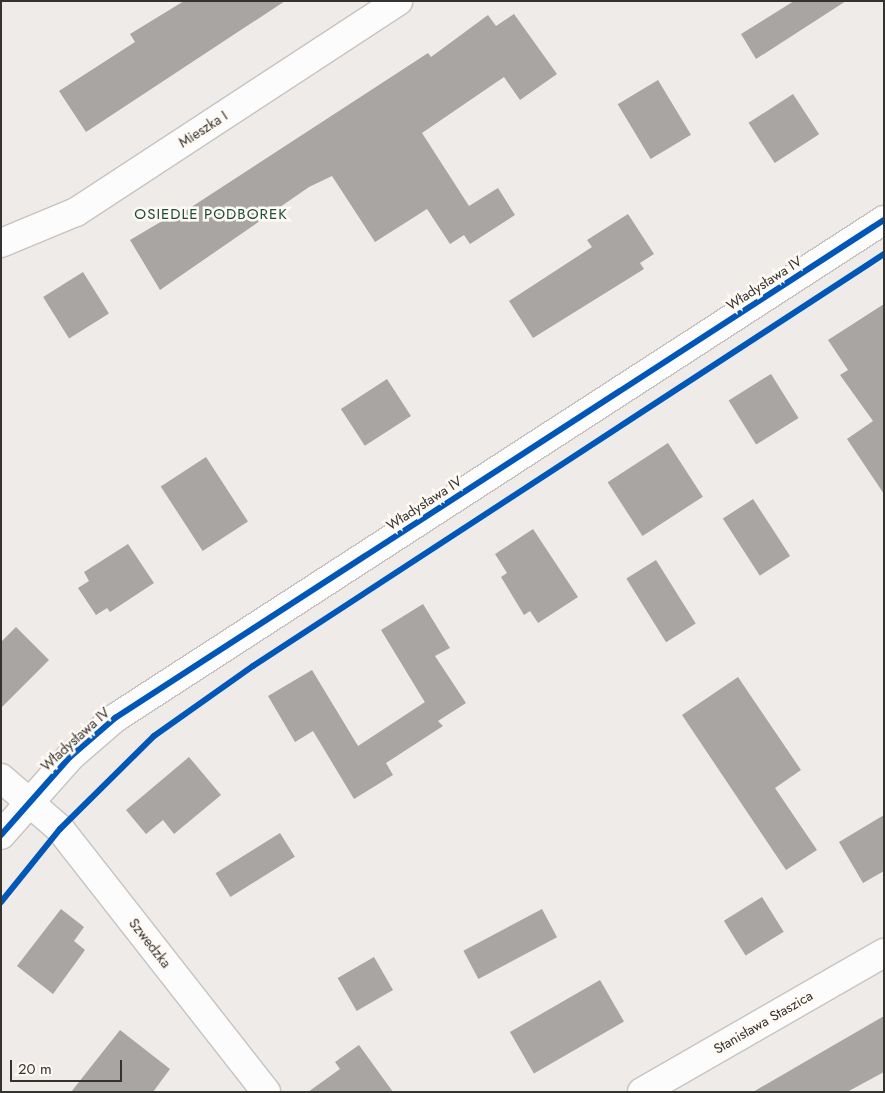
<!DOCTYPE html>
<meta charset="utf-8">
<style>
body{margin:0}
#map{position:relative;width:885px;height:1093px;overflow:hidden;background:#efebe8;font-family:Jost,sans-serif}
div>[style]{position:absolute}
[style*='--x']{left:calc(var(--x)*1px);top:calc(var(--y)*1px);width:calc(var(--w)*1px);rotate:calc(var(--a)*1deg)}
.building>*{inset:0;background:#a8a5a3;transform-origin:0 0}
.roads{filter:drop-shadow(1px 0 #c6c3c0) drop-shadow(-1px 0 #c6c3c0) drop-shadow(0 1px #c6c3c0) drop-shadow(0 -1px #c6c3c0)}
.minor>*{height:28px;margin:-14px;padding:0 14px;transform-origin:14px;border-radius:14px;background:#fdfcfc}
.tertiary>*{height:28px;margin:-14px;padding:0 14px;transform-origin:14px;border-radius:14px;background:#fdfcfc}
.cycleway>*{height:6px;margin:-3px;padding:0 3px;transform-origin:3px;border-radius:3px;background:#0057b8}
span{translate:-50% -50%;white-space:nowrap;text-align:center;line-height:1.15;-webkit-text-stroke:5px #fff9f4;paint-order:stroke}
.street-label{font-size:14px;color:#353330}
.neighbourhood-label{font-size:15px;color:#1a4d3e;letter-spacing:1px}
.frame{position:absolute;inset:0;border:2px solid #353330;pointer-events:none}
.scale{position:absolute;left:10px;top:1060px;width:112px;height:22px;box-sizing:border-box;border:2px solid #353330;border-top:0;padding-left:6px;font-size:15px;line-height:18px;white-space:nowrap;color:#353330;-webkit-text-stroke:4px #fff9f4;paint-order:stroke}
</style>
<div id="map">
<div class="building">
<i style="clip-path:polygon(184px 1px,285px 1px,86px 132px,59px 91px,135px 42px,130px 34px)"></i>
<i style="clip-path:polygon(794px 1px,846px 1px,756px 59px,741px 34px)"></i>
<i style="clip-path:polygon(514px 14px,557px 74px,520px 100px,504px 77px,422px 133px,469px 206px,498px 188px,515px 215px,470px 244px,464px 235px,450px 244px,427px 209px,375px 242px,332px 176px,309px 187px,160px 290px,130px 240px,174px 214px,176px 217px,428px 53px,431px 57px,488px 15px,496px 26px)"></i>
<i style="left:658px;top:80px;width:64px;height:47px;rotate:59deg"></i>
<i style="left:793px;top:94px;width:48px;height:53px;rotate:57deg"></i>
<i style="clip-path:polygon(628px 214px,654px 254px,640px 263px,644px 269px,533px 338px,509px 301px,592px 247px,587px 240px)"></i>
<i style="left:83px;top:272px;width:49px;height:47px;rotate:58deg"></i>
<i style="clip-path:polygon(884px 304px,884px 494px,847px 439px,873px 421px,840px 375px,848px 370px,828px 340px)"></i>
<i style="left:771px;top:374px;width:52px;height:50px;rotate:58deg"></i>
<i style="left:387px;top:379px;width:44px;height:55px;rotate:57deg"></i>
<i style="left:668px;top:443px;width:64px;height:72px;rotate:57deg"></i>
<i style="left:206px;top:457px;width:77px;height:54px;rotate:57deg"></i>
<i style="left:753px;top:499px;width:68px;height:36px;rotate:57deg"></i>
<i style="clip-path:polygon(533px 529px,578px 597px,538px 623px,530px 611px,524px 615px,501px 577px,507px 573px,495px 554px)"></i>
<i style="clip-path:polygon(128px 544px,154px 583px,110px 612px,107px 608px,96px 615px,78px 588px,89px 581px,84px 572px)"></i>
<i style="left:656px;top:560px;width:75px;height:35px;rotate:58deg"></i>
<i style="clip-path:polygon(423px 604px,450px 648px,435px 656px,466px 703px,438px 721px,443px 726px,386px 763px,393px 775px,354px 799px,313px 731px,295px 742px,268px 696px,312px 670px,358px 746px,425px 702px,429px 709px,381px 630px)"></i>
<i style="clip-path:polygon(16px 627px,49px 660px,1px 708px,1px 642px)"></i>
<i style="clip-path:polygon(738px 677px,801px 770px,775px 788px,817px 850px,786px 870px,682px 715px)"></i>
<i style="clip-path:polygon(189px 757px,221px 795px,174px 834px,163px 820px,146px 834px,126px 810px)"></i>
<i style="clip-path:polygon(884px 815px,884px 871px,863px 883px,839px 842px)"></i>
<i style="left:280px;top:833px;width:28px;height:76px;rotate:58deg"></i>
<i style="left:762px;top:897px;width:41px;height:45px;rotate:58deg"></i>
<i style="clip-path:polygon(61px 909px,84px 927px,74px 941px,85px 950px,53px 994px,17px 966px)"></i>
<i style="left:542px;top:909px;width:32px;height:89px;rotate:62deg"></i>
<i style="left:374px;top:957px;width:38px;height:42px;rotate:60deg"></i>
<i style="left:600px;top:980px;width:48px;height:104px;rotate:60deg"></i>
<i style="clip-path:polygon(884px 1016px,884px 1072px,847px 1092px,753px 1092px)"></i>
<i style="clip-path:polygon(120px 1030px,170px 1069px,153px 1092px,71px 1092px)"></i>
<i style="clip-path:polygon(359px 1045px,393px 1092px,308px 1092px,340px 1069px,335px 1062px)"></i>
</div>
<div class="roads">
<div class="minor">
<i style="--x:1;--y:243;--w:81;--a:-22.5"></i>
<i style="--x:76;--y:212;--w:385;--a:-33.2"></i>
<i style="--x:1;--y:778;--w:78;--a:40.8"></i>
<i style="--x:60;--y:829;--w:334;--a:51.9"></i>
<i style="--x:642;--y:1092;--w:279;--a:-29.9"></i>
</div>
<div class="tertiary">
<i style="--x:1;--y:835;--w:104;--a:-48.5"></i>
<i style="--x:70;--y:757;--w:60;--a:-40.9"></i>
<i style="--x:115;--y:718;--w:916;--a:-32.93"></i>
</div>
</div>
<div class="cycleway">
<i style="--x:1;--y:835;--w:104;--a:-48.5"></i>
<i style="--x:70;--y:757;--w:60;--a:-40.9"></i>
<i style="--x:115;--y:718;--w:916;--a:-32.93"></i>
<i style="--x:1;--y:902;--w:94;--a:-51.1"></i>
<i style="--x:60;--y:829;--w:132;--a:-44.7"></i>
<i style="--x:154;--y:736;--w:121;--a:-35.3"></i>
<i style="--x:253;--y:666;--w:754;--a:-33.14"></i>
</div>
<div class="street-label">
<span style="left:203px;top:129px;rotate:-33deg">Mieszka I</span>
<span style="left:764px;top:283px;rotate:-33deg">Władysława IV</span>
<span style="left:424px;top:503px;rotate:-33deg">Władysława IV</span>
<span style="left:75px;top:739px;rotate:-42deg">Władysława IV</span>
<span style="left:150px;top:943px;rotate:52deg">Szwedzka</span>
<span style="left:763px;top:1022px;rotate:-30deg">Stanisława Staszica</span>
</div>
<div class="neighbourhood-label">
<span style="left:211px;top:215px">OSIEDLE PODBOREK</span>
</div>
<div class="frame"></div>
<div class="scale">20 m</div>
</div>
